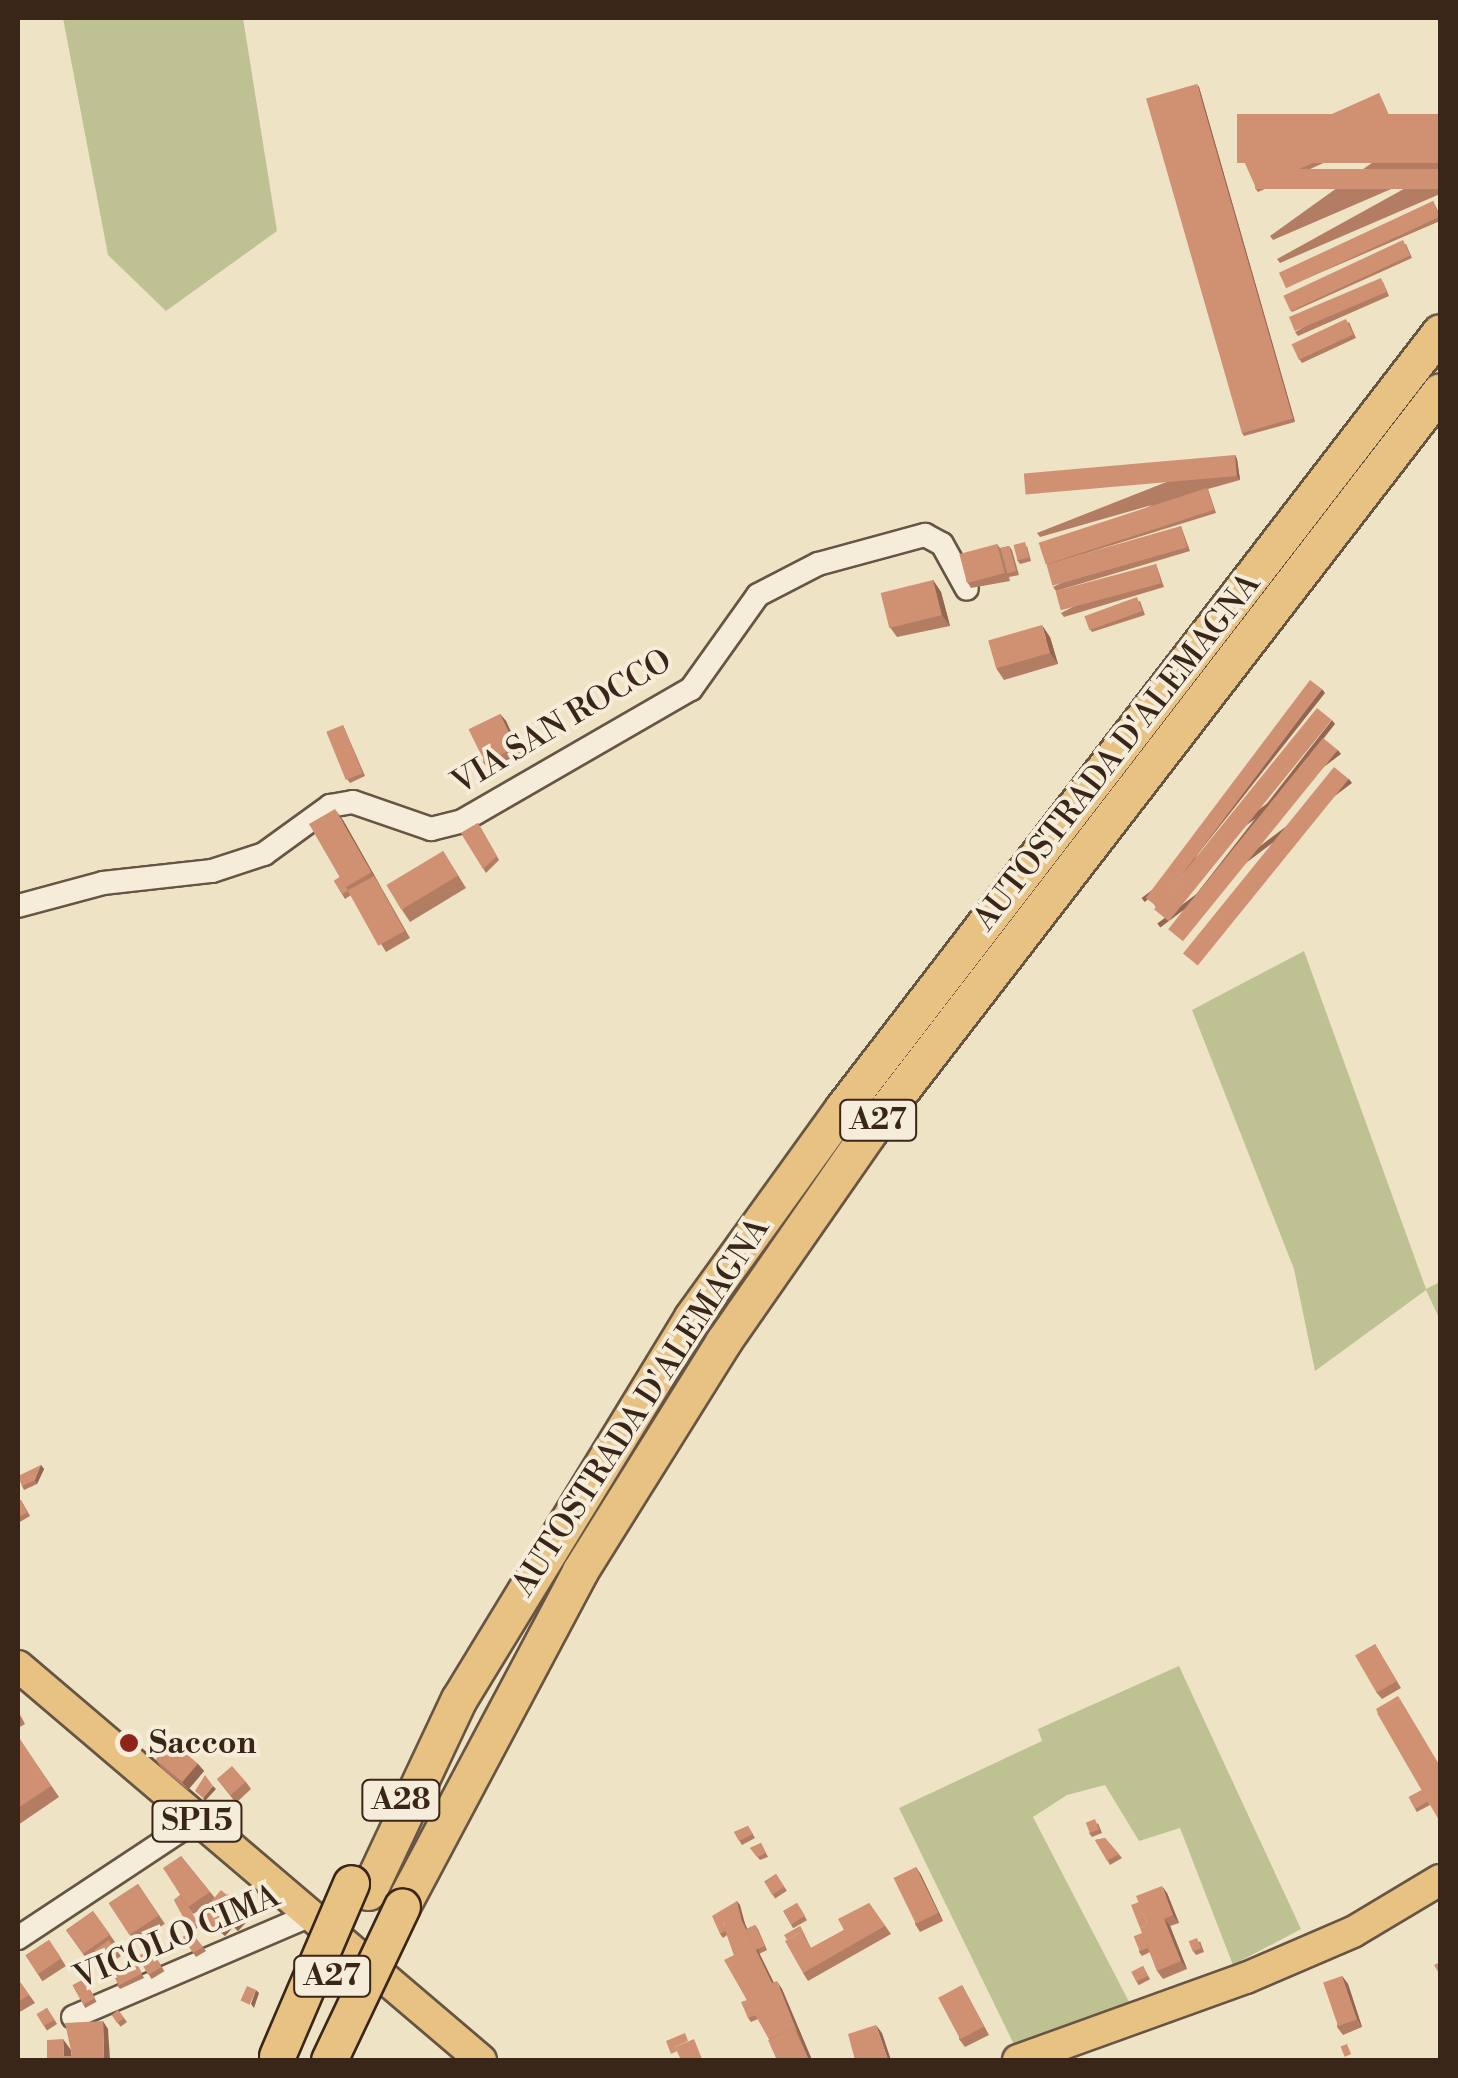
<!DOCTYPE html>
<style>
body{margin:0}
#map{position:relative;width:1458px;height:2078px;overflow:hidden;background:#efe3c6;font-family:"Libre Bodoni",serif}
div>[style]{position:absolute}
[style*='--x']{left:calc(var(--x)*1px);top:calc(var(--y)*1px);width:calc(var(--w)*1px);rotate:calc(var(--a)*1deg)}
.green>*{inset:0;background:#bec292}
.roads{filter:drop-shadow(2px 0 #675544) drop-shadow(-2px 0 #675544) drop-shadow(0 2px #675544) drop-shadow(0 -2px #675544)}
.minor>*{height:22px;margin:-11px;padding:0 11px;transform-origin:11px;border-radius:11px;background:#f5edda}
.major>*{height:30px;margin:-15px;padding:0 15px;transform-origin:15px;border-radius:15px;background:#e8c283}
.highway>*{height:35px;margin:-17.5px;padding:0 17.5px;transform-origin:17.5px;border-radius:17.5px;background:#e8c283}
.bridges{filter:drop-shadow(2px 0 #3a2619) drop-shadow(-2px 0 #3a2619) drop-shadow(0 2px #3a2619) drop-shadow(0 -2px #3a2619)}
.highway-bridge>*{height:35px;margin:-17.5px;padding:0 17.5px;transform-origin:17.5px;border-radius:17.5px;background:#e8c283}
.wall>*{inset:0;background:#b37d63;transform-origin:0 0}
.shaded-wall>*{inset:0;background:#926650;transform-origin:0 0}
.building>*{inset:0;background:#d09173;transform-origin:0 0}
.dots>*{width:28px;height:28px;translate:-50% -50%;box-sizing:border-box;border:5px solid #f5edda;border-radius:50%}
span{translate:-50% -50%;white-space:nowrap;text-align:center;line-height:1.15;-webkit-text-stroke:8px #f5edda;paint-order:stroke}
.shield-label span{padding:2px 8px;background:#f5edda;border:2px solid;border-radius:8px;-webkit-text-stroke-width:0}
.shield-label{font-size:30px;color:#3a2619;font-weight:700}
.street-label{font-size:32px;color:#3a2619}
.poi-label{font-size:32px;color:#3a2619;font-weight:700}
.left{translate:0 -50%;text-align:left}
.frame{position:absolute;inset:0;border:20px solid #3a2619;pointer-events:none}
</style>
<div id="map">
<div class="green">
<i style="clip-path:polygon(63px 18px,243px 18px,277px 231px,166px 311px,108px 255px)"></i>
<i style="clip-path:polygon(1304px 951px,1426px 1289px,1440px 1282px,1440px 1320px,1426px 1290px,1315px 1371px,1294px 1269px,1192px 1010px)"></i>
<i style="clip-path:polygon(1179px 1666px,1301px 1929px,1233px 1965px,1180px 1828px,1139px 1841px,1105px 1785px,1067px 1795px,1033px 1817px,1138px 2019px,1021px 2059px,899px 1808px,1042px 1741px,1038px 1729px)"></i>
</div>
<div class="roads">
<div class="minor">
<i style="--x:18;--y:906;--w:88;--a:-15.1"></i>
<i style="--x:103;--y:883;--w:110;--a:-6.3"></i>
<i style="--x:212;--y:871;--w:55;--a:-18.1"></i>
<i style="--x:264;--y:854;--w:82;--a:-36"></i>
<i style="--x:330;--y:806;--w:23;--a:-10"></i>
<i style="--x:353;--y:802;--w:83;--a:19.1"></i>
<i style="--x:431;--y:829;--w:32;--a:-14"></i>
<i style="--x:462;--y:821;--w:264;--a:-30"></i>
<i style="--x:691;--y:689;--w:115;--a:-54.5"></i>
<i style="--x:758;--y:595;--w:68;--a:-27.3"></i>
<i style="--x:818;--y:564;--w:111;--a:-15.2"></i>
<i style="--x:925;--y:535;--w:19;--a:28"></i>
<i style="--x:942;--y:544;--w:51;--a:60.9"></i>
<i style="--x:18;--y:1938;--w:214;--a:-33.5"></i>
<i style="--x:73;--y:2017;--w:254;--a:-23.2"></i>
</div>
<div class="major">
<i style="--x:18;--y:1666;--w:608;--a:40.4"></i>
<i style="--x:1018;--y:2060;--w:242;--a:-19.8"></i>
<i style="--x:1246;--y:1978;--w:116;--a:-23.3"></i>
<i style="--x:1353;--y:1932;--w:101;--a:-30.9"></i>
</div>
<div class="highway">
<i style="--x:368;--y:1892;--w:213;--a:-64.8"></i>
<i style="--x:459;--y:1699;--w:447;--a:-58.6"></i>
<i style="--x:692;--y:1317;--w:256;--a:-54.2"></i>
<i style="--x:842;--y:1109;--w:980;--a:-52.42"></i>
<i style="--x:402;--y:1906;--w:379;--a:-62"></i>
<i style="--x:580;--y:1571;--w:270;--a:-58"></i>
<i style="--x:723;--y:1342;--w:256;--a:-55.2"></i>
<i style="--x:869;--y:1132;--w:935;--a:-52.38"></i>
</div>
</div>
<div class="bridges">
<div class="highway-bridge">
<i style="--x:277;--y:2056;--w:188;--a:-66.8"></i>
<i style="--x:329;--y:2060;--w:170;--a:-64.6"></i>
</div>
</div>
<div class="wall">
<i style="clip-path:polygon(1199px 87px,1295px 422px,1244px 436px,1242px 433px)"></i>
<i style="clip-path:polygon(1379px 93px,1396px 131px,1258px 192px,1255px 188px)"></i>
<i style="clip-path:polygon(1440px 114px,1440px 168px,1273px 240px,1270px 236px)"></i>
<i style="clip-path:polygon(1440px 169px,1440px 194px,1280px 263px,1277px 259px)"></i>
<i style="clip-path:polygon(1433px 201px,1440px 215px,1440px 221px,1287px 287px,1284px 283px)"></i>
<i style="clip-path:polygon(1406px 244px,1412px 258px,1292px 312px,1290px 309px)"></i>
<i style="clip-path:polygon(1383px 282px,1389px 296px,1298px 336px,1295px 332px)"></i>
<i style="clip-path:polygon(1349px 322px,1356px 338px,1302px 363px,1299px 359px)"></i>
<i style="clip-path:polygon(1235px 455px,1237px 459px,1240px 480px,1208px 489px,1216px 513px,1048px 565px,1045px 561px,1152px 505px,1040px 537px,1037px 533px)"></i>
<i style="clip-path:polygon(1181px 526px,1190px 551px,1056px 591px,1053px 587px)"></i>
<i style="clip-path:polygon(997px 544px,1000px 548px,1009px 546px,1012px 550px,1019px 575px,1009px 577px,1010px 581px,971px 588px,966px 580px)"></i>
<i style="clip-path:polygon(1027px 546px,1031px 561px,1020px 564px,1017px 560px)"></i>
<i style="clip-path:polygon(1156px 564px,1164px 587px,1064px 617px,1061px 613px)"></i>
<i style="clip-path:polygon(933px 580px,941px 592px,950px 626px,897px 637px,889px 626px)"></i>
<i style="clip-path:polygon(1140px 601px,1145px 615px,1092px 632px,1089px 628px)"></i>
<i style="clip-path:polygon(1050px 637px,1058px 664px,1004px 680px,996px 668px)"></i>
<i style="clip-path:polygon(500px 714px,506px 721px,521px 754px,488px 769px,483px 762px)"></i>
<i style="clip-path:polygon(343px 725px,365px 776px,350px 783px,347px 779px)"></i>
<i style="clip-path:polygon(343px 820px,410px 938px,386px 952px,351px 895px,345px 899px,334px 881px,340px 877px)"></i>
<i style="clip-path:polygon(478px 823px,499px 860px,486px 873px,461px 833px)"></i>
<i style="clip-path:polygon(443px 851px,466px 888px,410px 922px,402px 910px)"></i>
<i style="clip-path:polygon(41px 1465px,44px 1469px,37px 1484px,24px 1490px,22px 1486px)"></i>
<i style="clip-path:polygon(21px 1500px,30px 1516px,18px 1523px,18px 1502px)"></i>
<i style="clip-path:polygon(1375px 1644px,1401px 1688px,1382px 1699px,1376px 1692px)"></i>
<i style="clip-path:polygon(18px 1711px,25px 1724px,18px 1728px)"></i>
<i style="clip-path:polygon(18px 1737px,59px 1797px,18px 1825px)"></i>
<i style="clip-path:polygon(156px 1760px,198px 1764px,204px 1771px,188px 1790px,161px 1768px)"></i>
<i style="clip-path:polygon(217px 1779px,246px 1782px,251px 1789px,236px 1803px)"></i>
<i style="left:1422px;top:1790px;width:17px;height:15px;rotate:62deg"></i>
<i style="clip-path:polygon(1098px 1823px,1102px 1833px,1092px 1837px,1089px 1833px)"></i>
<i style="clip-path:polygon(748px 1826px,755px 1838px,742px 1845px,734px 1832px)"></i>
<i style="clip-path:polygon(1105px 1838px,1122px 1858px,1110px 1865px,1095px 1840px)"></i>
<i style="clip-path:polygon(761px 1843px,768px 1857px,760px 1860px,750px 1848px)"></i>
<i style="clip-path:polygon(181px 1856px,215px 1898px,245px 1910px,251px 1917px,238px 1931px,233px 1927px,225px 1936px,202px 1919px,199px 1916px,210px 1904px,193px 1914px,186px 1904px,200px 1926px,192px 1932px,174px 1900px,180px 1895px)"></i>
<i style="clip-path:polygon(916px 1867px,921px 1875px,943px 1921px,920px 1932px,915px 1924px)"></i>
<i style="left:776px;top:1874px;width:20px;height:14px;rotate:57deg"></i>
<i style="left:138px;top:1884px;width:48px;height:35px;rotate:56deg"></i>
<i style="clip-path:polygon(1167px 1893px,1179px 1923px,1170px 1926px,1187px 1969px,1163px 1979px,1157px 1971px,1150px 1952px,1142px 1956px,1139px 1952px,1142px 1933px)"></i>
<i style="clip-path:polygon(737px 1901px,747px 1929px,755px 1925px,758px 1929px,767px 1950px,759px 1954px,773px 1983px,782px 1989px,812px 2060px,777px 2060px,769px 2039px,758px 2019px,751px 2022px,748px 2018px,747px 2000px,734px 1955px,727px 1935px,723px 1938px,720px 1934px)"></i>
<i style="left:797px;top:1903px;width:20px;height:16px;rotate:60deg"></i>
<i style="clip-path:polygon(869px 1903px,891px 1934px,808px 1981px,803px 1973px,800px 1926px,811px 1948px,844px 1930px)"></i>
<i style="clip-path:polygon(93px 1911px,115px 1942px,112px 1944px,121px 1956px,106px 1967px,98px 1955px,88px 1961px,66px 1930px)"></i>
<i style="clip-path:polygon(191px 1932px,206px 1951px,196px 1957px,183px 1937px)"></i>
<i style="left:49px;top:1940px;width:31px;height:28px;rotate:57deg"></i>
<i style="clip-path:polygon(1200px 1941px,1204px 1952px,1196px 1955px,1193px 1951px)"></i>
<i style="left:151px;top:1949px;width:26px;height:15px;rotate:59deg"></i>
<i style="clip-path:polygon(136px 1962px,144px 1978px,120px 1989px,117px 1985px)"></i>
<i style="left:1143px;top:1966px;width:15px;height:13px;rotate:62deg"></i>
<i style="clip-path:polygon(1342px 1976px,1348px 1984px,1362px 2027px,1343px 2035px,1337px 2027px)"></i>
<i style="clip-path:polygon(18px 1979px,35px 2003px,18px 2013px)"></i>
<i style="left:84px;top:1979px;width:26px;height:13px;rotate:61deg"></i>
<i style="clip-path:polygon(962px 1985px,989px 2035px,965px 2047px,959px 2039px)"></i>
<i style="left:47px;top:2008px;width:19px;height:12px;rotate:58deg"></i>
<i style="left:118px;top:2010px;width:15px;height:8px;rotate:53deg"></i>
</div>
<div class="shaded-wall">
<i style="clip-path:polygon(1197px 84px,1199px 87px,1295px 422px,1293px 418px)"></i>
<i style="clip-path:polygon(1235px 455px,1237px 459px,1240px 480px,1237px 476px)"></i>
<i style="clip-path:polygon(933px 580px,941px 592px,950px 626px,942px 615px)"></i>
<i style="clip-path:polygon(1042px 625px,1050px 637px,1058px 664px,1050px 653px)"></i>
<i style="clip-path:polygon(1322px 689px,1325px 693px,1156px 907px,1154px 904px)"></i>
<i style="clip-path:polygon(500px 714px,506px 721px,521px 754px,516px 747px)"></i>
<i style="clip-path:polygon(1332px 720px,1335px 724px,1175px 927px,1173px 924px)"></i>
<i style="left:1338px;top:750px;width:5px;height:246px;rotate:53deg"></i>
<i style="left:1349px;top:779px;width:5px;height:240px;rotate:53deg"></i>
<i style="clip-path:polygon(335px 809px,343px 820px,379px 884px,371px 872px)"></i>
<i style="clip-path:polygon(41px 1465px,44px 1469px,37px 1484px,35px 1480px)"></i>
<i style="clip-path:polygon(198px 1764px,204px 1771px,188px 1790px,182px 1782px)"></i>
<i style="clip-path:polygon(213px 1786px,216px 1789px,205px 1801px,203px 1798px)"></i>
<i style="clip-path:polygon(916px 1867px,921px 1875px,943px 1921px,938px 1913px)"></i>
<i style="clip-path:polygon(1162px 1886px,1167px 1893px,1179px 1923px,1173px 1915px)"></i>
<i style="clip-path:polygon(737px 1901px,740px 1905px,745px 1924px,778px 1991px,772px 1983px,740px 1917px)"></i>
<i style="clip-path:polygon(245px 1910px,251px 1917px,238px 1931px,233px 1924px)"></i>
<i style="clip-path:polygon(1164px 1919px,1170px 1926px,1187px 1969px,1181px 1961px)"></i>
<i style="clip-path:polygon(230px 1923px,233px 1927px,225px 1936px,222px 1932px)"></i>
<i style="clip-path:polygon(1342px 1976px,1348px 1984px,1362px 2027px,1357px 2019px)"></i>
<i style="clip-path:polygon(777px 1981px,782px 1989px,812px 2060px,809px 2060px)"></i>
<i style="clip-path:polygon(256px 1990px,259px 1993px,254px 2008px,251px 2004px)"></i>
<i style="clip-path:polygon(103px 2021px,108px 2029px,110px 2060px,106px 2060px,104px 2058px)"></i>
<i style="clip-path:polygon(876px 2025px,882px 2033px,891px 2060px,888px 2060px)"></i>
<i style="clip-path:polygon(63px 2039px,71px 2050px,72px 2060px,64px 2056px)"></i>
</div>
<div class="building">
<i style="left:1197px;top:84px;width:348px;height:53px;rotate:74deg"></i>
<i style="left:1379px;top:93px;width:37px;height:151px;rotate:66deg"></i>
<i style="left:1440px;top:114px;width:49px;height:203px;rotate:90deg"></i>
<i style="left:1440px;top:169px;width:20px;height:185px;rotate:90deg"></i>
<i style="left:1433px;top:201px;width:17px;height:170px;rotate:65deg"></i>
<i style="left:1403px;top:240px;width:17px;height:132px;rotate:65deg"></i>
<i style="left:1381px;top:278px;width:15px;height:100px;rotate:67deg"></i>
<i style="left:1346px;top:319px;width:17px;height:60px;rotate:65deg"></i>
<i style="left:1235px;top:455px;width:21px;height:212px;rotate:85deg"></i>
<i style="left:1207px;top:488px;width:23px;height:177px;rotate:72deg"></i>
<i style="left:1181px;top:526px;width:22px;height:140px;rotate:74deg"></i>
<i style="left:1025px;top:542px;width:16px;height:12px;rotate:75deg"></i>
<i style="left:997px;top:544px;width:30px;height:39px;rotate:75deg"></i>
<i style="left:1009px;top:546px;width:26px;height:9px;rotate:74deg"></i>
<i style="left:1156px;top:564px;width:20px;height:104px;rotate:75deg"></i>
<i style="left:933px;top:580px;width:36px;height:54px;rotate:76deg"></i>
<i style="left:1137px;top:597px;width:15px;height:56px;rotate:70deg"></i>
<i style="left:1042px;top:625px;width:29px;height:56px;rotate:74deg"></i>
<i style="left:1310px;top:680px;width:15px;height:273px;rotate:37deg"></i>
<i style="left:1317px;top:708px;width:19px;height:259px;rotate:39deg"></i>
<i style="left:500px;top:714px;width:37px;height:35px;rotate:64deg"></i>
<i style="left:343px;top:725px;width:52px;height:18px;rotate:68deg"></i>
<i style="left:1323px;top:738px;width:19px;height:246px;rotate:39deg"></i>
<i style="left:1334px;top:767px;width:19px;height:240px;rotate:39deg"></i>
<i style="left:335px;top:809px;width:73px;height:30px;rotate:60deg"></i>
<i style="clip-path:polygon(478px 823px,497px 856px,483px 869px,461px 833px)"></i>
<i style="left:443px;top:851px;width:29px;height:66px;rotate:59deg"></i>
<i style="left:374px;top:876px;width:63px;height:30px;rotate:61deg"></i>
<i style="left:340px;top:877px;width:16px;height:7px;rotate:60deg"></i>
<i style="clip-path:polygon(41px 1465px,35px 1480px,22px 1486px,18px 1476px)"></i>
<i style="clip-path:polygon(21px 1500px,27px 1513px,18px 1517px,18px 1502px)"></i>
<i style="left:1375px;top:1644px;width:43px;height:23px;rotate:60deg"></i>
<i style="clip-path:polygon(1398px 1696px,1405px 1707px,1400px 1699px,1378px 1713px,1376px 1709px)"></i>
<i style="clip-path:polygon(1400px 1699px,1440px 1766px,1440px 1822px,1377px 1713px)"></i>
<i style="clip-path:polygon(18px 1736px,51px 1786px,18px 1808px)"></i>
<i style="left:171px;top:1741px;width:35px;height:24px;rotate:40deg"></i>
<i style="left:232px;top:1766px;width:21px;height:20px;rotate:49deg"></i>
<i style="clip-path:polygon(205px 1775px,213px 1786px,203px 1798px,195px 1791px)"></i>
<i style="left:1422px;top:1790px;width:13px;height:15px;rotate:61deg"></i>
<i style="left:1095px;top:1819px;width:11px;height:10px;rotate:68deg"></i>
<i style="clip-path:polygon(748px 1826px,753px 1834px,739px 1841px,734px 1832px)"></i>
<i style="clip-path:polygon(1105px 1838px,1119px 1854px,1107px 1861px,1095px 1840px)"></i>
<i style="clip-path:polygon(761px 1843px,766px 1853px,757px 1857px,750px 1848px)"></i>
<i style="clip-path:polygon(181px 1856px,210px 1892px,188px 1907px,163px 1868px)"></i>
<i style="left:916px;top:1867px;width:51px;height:25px;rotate:64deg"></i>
<i style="clip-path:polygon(776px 1874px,784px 1887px,772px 1895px,765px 1882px)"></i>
<i style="left:138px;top:1884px;width:38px;height:35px;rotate:57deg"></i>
<i style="clip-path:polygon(1162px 1886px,1173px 1915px,1164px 1919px,1181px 1961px,1157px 1971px,1140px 1928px,1148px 1925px,1136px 1896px)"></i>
<i style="clip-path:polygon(221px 1890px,227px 1895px,215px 1908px,230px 1923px,222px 1932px,199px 1916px)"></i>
<i style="left:228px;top:1894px;width:23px;height:19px;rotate:43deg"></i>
<i style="clip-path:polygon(180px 1895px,198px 1923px,189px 1928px,174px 1900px)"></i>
<i style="clip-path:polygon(737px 1901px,742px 1921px,740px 1917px,723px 1924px,725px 1931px,720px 1934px,712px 1916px)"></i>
<i style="clip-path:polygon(1139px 1902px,1148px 1925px,1140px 1928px,1142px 1933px,1131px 1905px)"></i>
<i style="left:797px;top:1903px;width:15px;height:16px;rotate:58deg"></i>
<i style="clip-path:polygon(869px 1903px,885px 1926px,803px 1973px,785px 1941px,801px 1932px,811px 1948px,844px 1930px,838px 1919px)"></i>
<i style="left:93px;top:1911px;width:29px;height:33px;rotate:54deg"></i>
<i style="clip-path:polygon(740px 1917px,772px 1983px,777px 1981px,797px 2032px,794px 2028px,769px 2039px,724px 1960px,734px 1955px,723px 1924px)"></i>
<i style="left:755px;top:1925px;width:23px;height:10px;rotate:65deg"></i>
<i style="clip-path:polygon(800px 1926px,805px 1935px,804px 1936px,801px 1932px,787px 1940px,784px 1935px)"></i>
<i style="clip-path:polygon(191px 1932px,203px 1947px,193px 1953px,183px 1937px)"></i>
<i style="left:1142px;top:1933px;width:16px;height:9px;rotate:68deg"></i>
<i style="left:1197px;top:1938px;width:11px;height:9px;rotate:68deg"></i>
<i style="left:49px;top:1940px;width:22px;height:28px;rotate:56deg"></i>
<i style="left:109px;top:1940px;width:16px;height:18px;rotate:55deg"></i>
<i style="left:151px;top:1949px;width:21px;height:15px;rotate:61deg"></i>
<i style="left:136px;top:1962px;width:13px;height:26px;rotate:63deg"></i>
<i style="clip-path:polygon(1440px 1962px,1440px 1975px,1434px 1965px)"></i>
<i style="left:1143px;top:1966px;width:11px;height:13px;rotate:63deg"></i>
<i style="left:1342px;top:1976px;width:46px;height:20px;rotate:71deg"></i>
<i style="clip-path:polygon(18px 1979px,29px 1995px,18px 2002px)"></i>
<i style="left:84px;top:1979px;width:22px;height:13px;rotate:60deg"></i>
<i style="left:962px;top:1985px;width:47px;height:27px;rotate:62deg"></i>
<i style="left:247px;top:1986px;width:10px;height:16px;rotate:24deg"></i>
<i style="clip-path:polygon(747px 2000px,756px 2015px,748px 2018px,741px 2002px)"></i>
<i style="left:47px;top:2008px;width:14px;height:12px;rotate:60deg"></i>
<i style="clip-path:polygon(118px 2010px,124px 2018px,117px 2023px,112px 2015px)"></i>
<i style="clip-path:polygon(103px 2021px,104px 2058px,73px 2060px,65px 2023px)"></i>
<i style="clip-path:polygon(876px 2025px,888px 2060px,855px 2060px,848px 2034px)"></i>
<i style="clip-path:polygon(794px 2028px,809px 2060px,777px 2060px,768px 2040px)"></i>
<i style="clip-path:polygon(685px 2033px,688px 2041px,675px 2047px,677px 2051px,671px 2054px,666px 2041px)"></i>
<i style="clip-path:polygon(63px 2039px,64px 2056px,73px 2056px,73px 2060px,47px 2060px,47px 2040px)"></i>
<i style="clip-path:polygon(694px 2039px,702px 2059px,699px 2060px,681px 2060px,675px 2047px)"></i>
<i style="left:1347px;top:2044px;width:11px;height:7px;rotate:68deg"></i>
</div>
<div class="dots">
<i style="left:129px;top:1743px;background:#8f2418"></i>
</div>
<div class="shield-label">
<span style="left:878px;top:1120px">A27</span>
<span style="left:401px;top:1800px">A28</span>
<span style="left:197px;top:1821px">SP15</span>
<span style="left:332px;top:1976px">A27</span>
</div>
<div class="street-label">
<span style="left:562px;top:722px;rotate:-31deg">VIA SAN ROCCO</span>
<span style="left:1117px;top:752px;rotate:-52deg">AUTOSTRADA D'ALEMAGNA</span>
<span style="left:641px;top:1407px;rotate:-57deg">AUTOSTRADA D'ALEMAGNA</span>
<span style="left:177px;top:1937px;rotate:-23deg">VICOLO CIMA</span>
</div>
<div class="poi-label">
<span class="left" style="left:149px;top:1743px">Saccon</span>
</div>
<div class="frame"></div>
</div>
